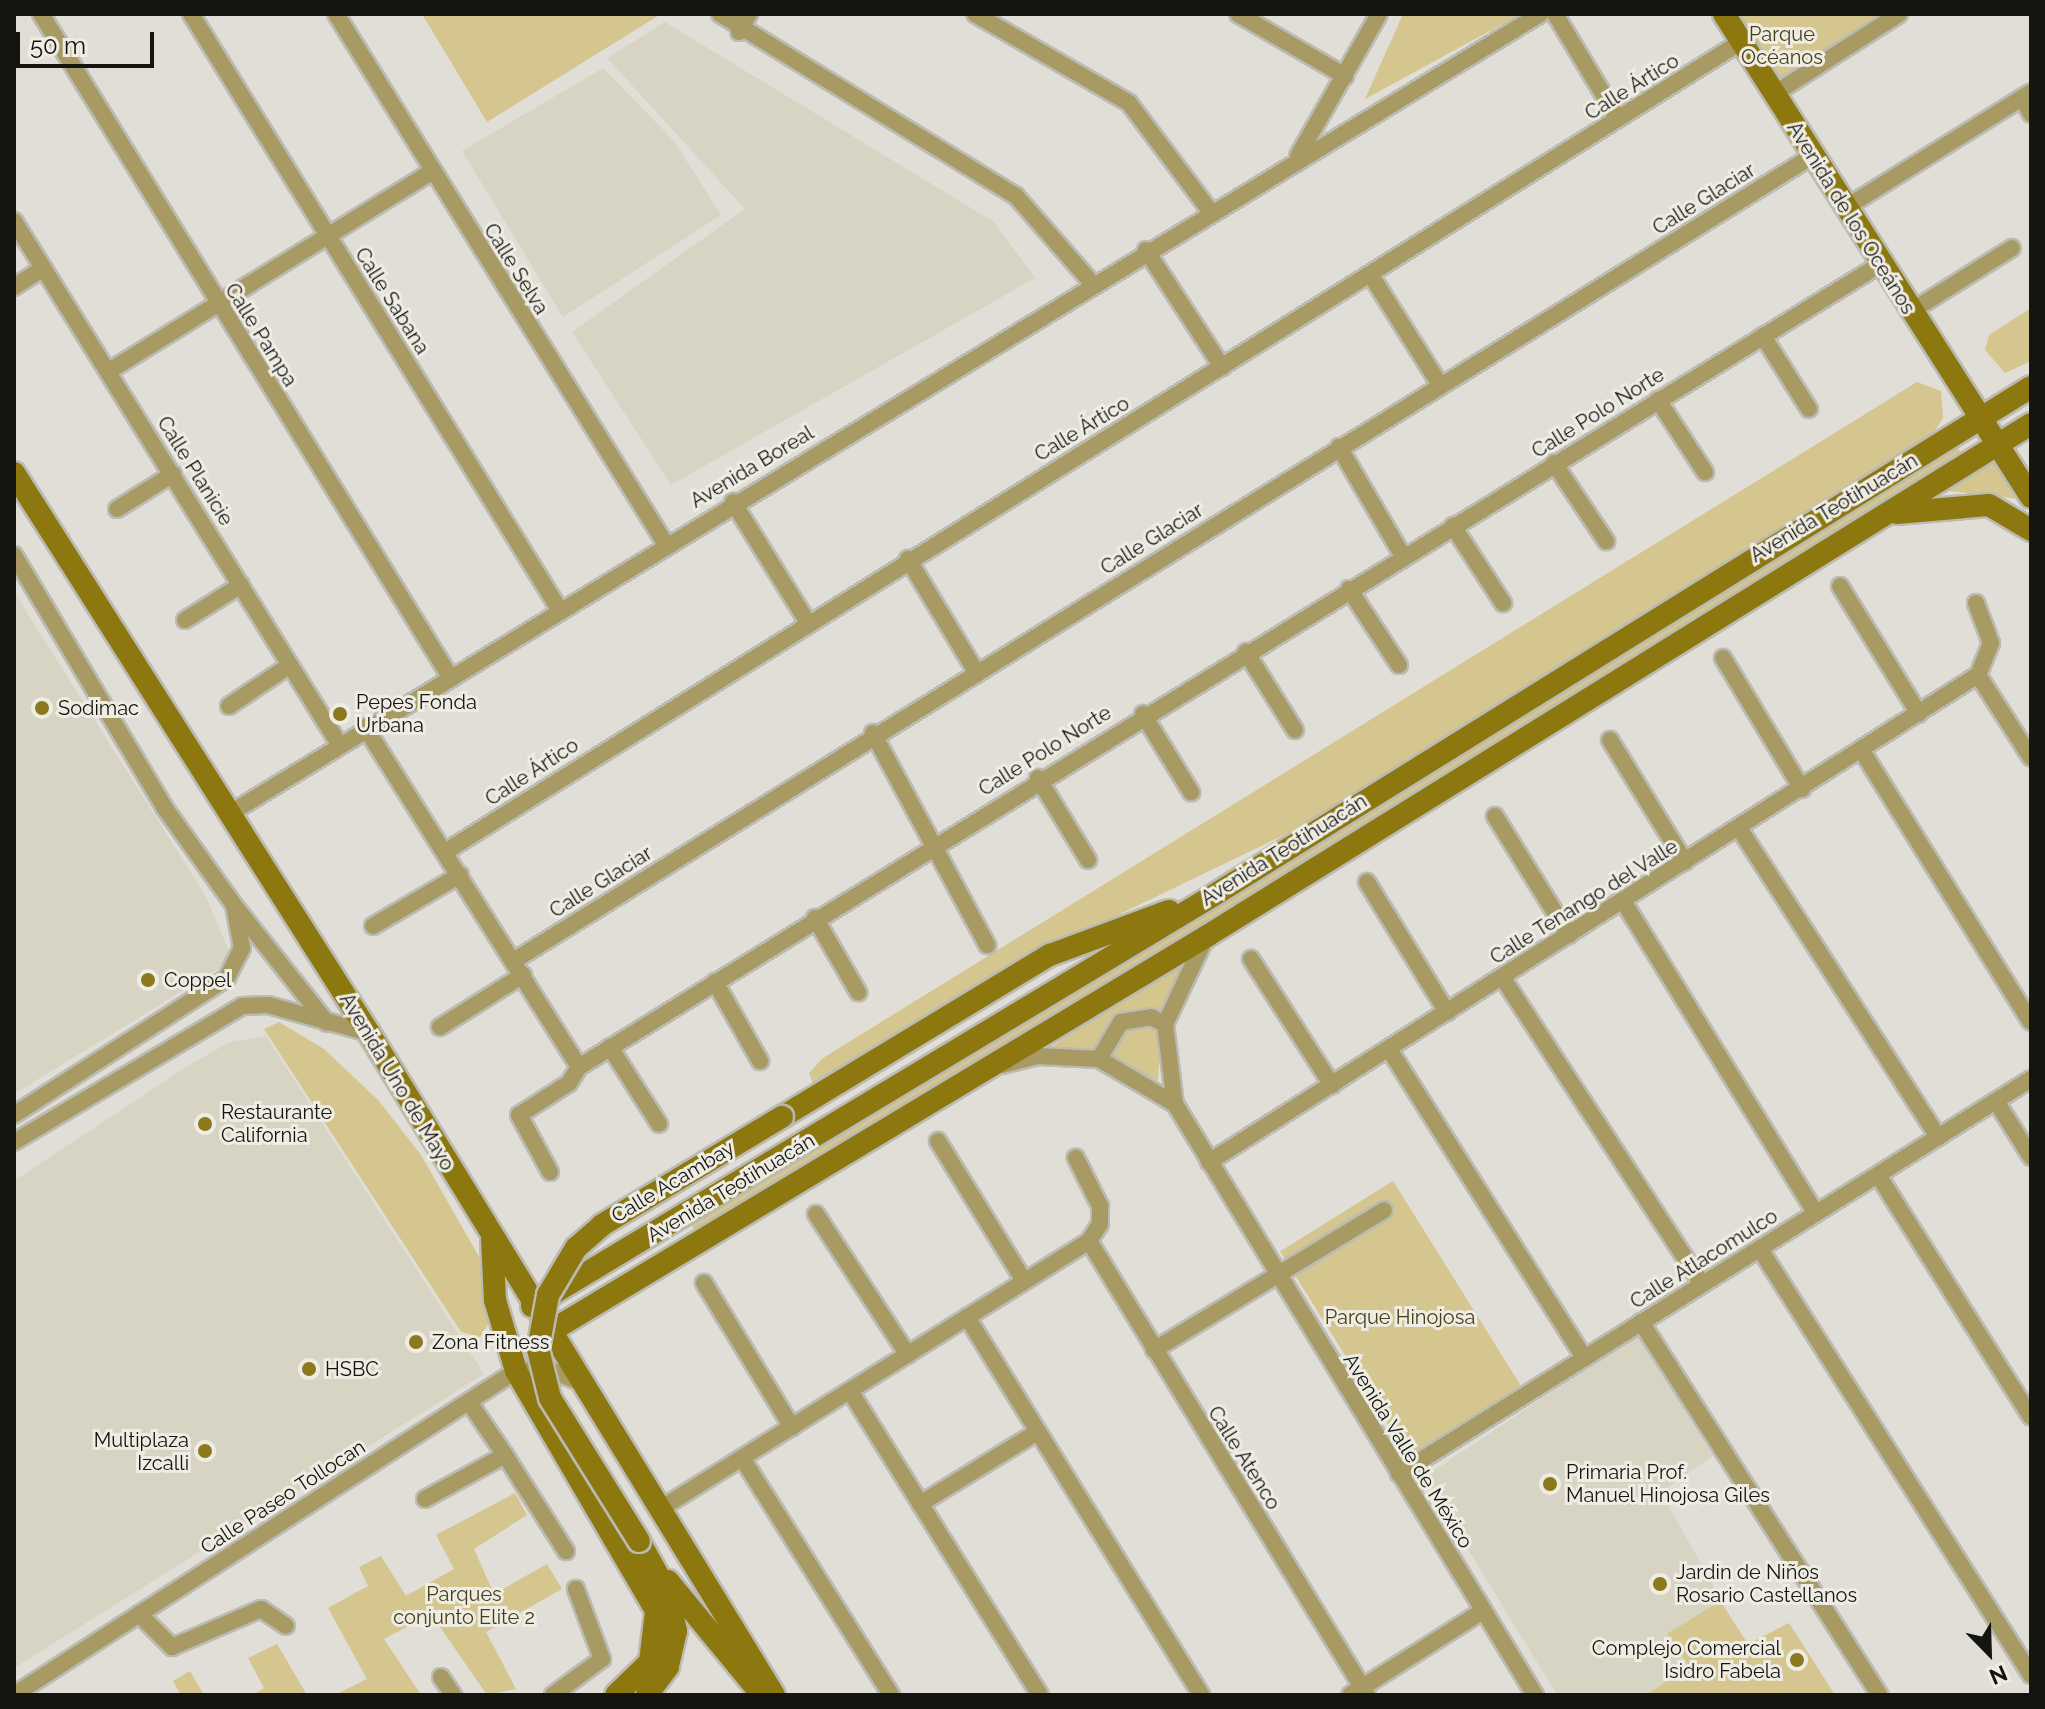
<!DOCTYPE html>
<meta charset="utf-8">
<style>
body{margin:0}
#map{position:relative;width:2045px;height:1709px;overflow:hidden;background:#e0ded6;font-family:Raleway,sans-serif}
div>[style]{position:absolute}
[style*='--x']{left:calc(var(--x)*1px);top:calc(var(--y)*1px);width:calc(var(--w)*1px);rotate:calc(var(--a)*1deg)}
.built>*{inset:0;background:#d8d4c4}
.green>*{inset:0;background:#d4c68e;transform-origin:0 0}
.roads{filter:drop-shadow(2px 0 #bbbab3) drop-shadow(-2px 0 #bbbab3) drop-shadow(0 2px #bbbab3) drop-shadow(0 -2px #bbbab3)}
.street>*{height:16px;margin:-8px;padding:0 8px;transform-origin:8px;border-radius:8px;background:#a79a63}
.secondary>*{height:22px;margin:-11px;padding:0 11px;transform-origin:11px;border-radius:11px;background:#8d780f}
.bridges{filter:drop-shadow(2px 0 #bbbab3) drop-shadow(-2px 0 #bbbab3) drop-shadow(0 2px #bbbab3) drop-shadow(0 -2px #bbbab3)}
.secondary-bridge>*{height:22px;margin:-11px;padding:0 11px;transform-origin:11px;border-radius:11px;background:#8d780f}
.dots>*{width:22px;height:22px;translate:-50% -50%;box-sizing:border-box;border:4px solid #eeece3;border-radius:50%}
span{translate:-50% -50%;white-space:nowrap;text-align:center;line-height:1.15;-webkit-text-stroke:6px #eeece3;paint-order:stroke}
.park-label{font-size:20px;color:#463e19}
.street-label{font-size:20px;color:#141411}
.poi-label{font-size:20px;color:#141411}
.left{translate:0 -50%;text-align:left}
.right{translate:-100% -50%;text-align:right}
.frame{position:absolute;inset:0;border:16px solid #141411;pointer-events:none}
.north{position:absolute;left:1949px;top:1613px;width:80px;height:80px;-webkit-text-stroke:6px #eeece3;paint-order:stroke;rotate:157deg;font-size:22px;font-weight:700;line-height:32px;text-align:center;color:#141411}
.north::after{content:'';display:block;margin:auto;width:28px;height:36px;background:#141411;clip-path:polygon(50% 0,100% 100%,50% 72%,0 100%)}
.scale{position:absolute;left:16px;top:32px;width:138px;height:36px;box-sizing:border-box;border:4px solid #141411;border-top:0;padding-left:10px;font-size:24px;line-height:28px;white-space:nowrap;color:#141411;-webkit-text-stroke:6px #eeece3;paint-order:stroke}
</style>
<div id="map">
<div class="built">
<i style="clip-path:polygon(665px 22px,994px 222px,1035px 278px,671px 485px,572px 332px,745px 209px,607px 58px)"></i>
<i style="clip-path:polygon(603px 68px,674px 141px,721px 215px,563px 317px,462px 151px)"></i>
<i style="clip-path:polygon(14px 592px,205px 895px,233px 960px,14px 1094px)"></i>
<i style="clip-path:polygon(266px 1036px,484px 1374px,14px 1668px,14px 1181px,189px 1065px,230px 1042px)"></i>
<i style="clip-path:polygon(1637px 1335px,1713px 1456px,1661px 1492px,1740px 1634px,1646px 1695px,1557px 1695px,1424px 1477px)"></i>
</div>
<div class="green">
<i style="clip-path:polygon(422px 14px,661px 14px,487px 122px)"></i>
<i style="clip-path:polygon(1403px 14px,1521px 14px,1365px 99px)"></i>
<i style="clip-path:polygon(1723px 14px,1891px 14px,1771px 92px)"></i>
<i style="clip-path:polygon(2031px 308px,2031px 361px,2005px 373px,1985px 350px,1989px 335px)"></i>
<i style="clip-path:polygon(1917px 382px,1941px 391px,1943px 418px,1933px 434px,1344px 806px,1037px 954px,815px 1089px,809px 1073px,823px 1058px)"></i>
<i style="clip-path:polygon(1954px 445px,1964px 454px,1465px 771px,697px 1232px,693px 1227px,690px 1220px)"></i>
<i style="clip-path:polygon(1991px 458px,2020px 499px,1931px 489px)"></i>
<i style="clip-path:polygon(1190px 951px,1164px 1021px,1108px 1030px,1098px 1051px,1044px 1052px)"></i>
<i style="clip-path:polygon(279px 1022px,324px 1049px,379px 1101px,421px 1155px,482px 1262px,489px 1323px,480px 1337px,461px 1332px,264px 1029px)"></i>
<i style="clip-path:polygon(1148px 1023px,1161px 1030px,1158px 1081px,1109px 1056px,1121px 1028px)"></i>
<i style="left:1393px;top:1181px;width:241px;height:133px;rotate:58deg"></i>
<i style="clip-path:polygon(515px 1493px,527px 1515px,474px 1549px,494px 1594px,547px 1564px,562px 1589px,486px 1632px,516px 1689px,487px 1695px,431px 1614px,384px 1639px,421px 1695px,335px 1695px,367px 1679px,328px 1608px,368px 1586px,359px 1567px,381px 1556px,406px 1596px,454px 1569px,436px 1535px)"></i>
<i style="clip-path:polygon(1720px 1601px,1748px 1644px,1789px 1623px,1835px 1695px,1646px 1695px,1689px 1667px,1667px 1634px)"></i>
<i style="clip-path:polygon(277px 1644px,307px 1695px,253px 1695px,264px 1688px,248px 1658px)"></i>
<i style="clip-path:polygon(190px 1671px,204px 1695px,181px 1695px,173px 1681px)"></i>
</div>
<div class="roads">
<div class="street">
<i style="--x:41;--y:14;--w:777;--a:58.32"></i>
<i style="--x:191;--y:14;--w:700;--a:58.26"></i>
<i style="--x:336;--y:14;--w:623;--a:58.12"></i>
<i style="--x:720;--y:14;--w:347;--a:31.6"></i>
<i style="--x:1016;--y:196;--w:116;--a:48.9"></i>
<i style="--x:975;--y:14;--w:178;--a:30"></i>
<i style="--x:1129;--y:103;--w:135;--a:53.1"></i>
<i style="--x:1238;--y:14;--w:124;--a:30.1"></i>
<i style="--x:1555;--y:14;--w:122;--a:59"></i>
<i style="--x:739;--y:32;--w:21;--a:-61"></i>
<i style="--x:1774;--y:94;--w:148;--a:-32.6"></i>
<i style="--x:2022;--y:98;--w:18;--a:61"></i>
<i style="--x:1298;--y:156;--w:163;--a:-60.3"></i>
<i style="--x:1845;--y:208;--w:219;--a:-31.9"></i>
<i style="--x:14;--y:221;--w:616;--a:58.14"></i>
<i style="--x:1146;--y:250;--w:140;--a:57"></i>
<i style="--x:1372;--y:277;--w:128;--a:57.8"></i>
<i style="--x:14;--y:287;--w:35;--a:-33"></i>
<i style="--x:1910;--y:312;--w:120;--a:-32.1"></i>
<i style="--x:1763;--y:336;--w:86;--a:57.8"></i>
<i style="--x:109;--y:371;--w:379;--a:-31.7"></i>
<i style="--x:1658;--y:400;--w:86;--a:56.9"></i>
<i style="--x:1339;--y:447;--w:126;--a:59.6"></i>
<i style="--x:1554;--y:463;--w:94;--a:56.3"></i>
<i style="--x:733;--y:502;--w:140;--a:58.1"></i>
<i style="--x:117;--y:509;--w:66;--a:-32"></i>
<i style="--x:1453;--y:526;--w:92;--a:57"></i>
<i style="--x:14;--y:555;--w:293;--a:59.2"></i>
<i style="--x:164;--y:807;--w:120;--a:54.5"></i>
<i style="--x:234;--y:905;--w:44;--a:79.5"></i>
<i style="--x:242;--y:948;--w:34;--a:117"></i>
<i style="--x:227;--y:978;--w:253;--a:147.3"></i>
<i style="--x:908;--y:559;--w:130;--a:58.9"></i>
<i style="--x:1840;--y:586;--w:150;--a:58.3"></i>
<i style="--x:1349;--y:589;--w:91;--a:56.7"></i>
<i style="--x:1976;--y:603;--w:43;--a:69.4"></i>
<i style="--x:1991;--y:643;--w:35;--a:112"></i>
<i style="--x:185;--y:620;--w:66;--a:-32"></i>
<i style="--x:1246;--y:652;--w:92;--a:57.9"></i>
<i style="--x:1723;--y:658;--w:153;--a:58.9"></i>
<i style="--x:1978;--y:675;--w:98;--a:57.4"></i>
<i style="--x:229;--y:706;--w:73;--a:-33.9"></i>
<i style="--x:1143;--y:714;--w:92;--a:58.4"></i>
<i style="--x:365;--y:727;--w:402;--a:57.8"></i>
<i style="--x:873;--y:733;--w:241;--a:61.7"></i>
<i style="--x:1610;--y:740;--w:143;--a:58.4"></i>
<i style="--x:1862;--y:751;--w:319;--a:58.1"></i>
<i style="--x:1038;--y:778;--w:96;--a:58.6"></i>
<i style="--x:229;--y:814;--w:1536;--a:-31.39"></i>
<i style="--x:1495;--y:816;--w:140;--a:58.1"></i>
<i style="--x:1739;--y:828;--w:368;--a:57.2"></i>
<i style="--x:445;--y:852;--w:1528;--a:-32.01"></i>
<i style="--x:1367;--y:882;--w:153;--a:58.4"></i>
<i style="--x:1623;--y:901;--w:367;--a:58.3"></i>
<i style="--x:237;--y:909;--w:145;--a:51.7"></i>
<i style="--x:815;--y:918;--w:86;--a:59.8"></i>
<i style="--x:373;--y:926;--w:101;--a:-30.4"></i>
<i style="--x:1206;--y:937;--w:96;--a:115.2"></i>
<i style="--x:1165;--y:1024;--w:81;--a:82.9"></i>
<i style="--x:1175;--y:1104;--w:692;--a:58.65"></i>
<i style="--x:1251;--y:959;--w:150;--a:57.3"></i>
<i style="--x:515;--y:960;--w:1526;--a:-31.79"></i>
<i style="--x:1502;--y:977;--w:366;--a:56.9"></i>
<i style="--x:715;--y:982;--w:91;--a:60.3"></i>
<i style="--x:440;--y:1027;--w:98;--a:-32.1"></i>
<i style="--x:610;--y:1047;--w:91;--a:57.5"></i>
<i style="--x:1389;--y:1049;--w:365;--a:57.7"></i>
<i style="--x:1099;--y:1059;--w:43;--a:-59.3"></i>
<i style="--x:1121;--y:1022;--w:30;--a:-9"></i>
<i style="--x:1151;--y:1017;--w:16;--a:27"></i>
<i style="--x:1002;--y:1065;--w:36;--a:-14"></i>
<i style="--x:1037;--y:1056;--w:62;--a:2.8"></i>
<i style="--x:1099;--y:1059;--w:88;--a:30.6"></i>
<i style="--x:1996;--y:1101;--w:66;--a:58"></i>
<i style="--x:938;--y:1141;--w:164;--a:58.4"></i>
<i style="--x:14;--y:1142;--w:265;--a:-30.8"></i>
<i style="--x:242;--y:1006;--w:26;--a:-2"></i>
<i style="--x:268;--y:1005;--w:105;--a:15.5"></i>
<i style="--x:1209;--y:1162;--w:910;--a:-32.35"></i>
<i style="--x:550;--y:1172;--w:65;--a:-118.5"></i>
<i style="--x:519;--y:1115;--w:59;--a:-32.6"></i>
<i style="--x:569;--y:1083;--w:19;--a:-58"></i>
<i style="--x:579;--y:1067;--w:1527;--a:-31.67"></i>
<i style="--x:1878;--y:1175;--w:286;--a:57.7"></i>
<i style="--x:816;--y:1214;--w:168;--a:56.9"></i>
<i style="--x:1089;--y:1241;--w:532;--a:58.52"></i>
<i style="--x:1760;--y:1249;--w:505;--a:57.54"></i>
<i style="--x:704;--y:1283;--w:169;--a:58.6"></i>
<i style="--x:967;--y:1317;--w:445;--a:58.2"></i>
<i style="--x:1641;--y:1322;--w:443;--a:57.4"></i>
<i style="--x:1154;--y:1350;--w:269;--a:-31.3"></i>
<i style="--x:850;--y:1391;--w:358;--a:58"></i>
<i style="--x:469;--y:1402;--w:64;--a:55.8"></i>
<i style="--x:742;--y:1458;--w:280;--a:57.8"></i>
<i style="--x:1399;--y:1474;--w:745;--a:-32.01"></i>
<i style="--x:425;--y:1499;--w:91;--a:-28.8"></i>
<i style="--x:505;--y:1455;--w:114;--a:57.6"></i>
<i style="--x:920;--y:1504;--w:136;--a:-31.5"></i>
<i style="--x:660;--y:1509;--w:506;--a:-31.99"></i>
<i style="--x:1089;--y:1241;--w:20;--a:-57"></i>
<i style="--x:1100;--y:1224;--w:18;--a:-90"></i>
<i style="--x:1100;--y:1206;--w:54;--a:-116.6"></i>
<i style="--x:139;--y:1614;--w:47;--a:45"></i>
<i style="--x:172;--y:1647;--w:97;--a:-23.1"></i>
<i style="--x:261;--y:1609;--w:30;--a:34"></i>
<i style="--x:441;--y:1677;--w:22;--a:56"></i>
<i style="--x:14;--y:1695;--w:597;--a:-32.84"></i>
<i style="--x:516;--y:1371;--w:34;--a:-2"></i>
<i style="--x:550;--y:1370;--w:35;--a:22"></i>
<i style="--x:553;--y:1695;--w:61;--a:-36.3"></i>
<i style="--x:602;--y:1659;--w:75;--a:-110.4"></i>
<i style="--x:1350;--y:1695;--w:157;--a:-32.3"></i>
</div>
<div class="secondary">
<i style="--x:1724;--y:14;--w:572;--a:57.56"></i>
<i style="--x:14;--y:473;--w:663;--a:57.63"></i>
<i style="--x:369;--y:1033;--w:776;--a:58.54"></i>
<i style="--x:1897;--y:513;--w:92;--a:-5"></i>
<i style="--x:1989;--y:505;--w:49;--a:30.8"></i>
<i style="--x:782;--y:1117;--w:313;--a:-31.2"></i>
<i style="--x:1050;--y:955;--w:127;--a:-20.3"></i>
<i style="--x:492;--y:1239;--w:61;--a:87.2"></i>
<i style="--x:495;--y:1300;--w:74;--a:73.5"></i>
<i style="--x:516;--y:1371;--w:278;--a:59.7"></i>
<i style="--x:656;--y:1611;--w:51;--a:96.7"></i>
<i style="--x:650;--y:1662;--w:47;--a:135.9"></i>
<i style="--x:532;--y:1306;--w:802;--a:-31.07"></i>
<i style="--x:1219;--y:892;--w:956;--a:-31.88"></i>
<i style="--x:551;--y:1331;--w:766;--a:-31.05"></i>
<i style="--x:1207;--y:936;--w:970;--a:-31.86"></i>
<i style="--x:639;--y:1541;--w:57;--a:60.8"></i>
<i style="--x:667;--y:1591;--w:41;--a:77.3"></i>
<i style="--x:676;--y:1631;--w:37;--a:103"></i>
<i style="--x:668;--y:1667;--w:35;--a:127"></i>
<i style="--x:668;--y:1581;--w:141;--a:50.5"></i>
</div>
</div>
<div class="bridges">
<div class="secondary-bridge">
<i style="--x:639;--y:1541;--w:168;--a:-121.9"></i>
<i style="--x:550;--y:1398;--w:50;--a:-103.8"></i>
<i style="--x:538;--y:1349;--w:55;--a:-79.5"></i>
<i style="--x:548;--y:1295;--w:55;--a:-59.2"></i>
<i style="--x:576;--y:1248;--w:35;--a:-41"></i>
<i style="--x:602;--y:1225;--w:210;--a:-31"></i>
</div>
</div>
<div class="dots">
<i style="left:42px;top:708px;background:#8c781d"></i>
<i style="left:340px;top:714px;background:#8c781d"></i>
<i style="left:148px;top:980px;background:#8c781d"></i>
<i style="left:205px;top:1124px;background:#8c781d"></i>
<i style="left:416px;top:1342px;background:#8c781d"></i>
<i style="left:309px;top:1369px;background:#8c781d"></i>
<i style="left:205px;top:1451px;background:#8c781d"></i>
<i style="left:1550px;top:1484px;background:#8c781d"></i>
<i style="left:1660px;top:1584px;background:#8c781d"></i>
<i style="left:1797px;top:1660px;background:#8c781d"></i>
</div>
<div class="park-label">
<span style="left:1782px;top:46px">Parque<br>Océanos</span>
<span style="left:1400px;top:1317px">Parque Hinojosa</span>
<span style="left:464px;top:1606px">Parques<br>conjunto Elite 2</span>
</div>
<div class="street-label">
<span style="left:1632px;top:87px;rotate:-32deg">Calle Ártico</span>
<span style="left:1704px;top:199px;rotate:-32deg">Calle Glaciar</span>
<span style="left:1851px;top:218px;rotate:58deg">Avenida de los Oceános</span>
<span style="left:516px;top:269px;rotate:58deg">Calle Selva</span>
<span style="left:392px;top:301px;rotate:58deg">Calle Sabana</span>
<span style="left:261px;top:335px;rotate:58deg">Calle Pampa</span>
<span style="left:1598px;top:413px;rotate:-32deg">Calle Polo Norte</span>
<span style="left:1082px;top:429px;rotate:-31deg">Calle Ártico</span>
<span style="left:752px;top:467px;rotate:-31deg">Avenida Boreal</span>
<span style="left:195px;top:471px;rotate:58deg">Calle Planicie</span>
<span style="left:1834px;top:508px;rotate:-31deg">Avenida Teotihuacán</span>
<span style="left:1152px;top:539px;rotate:-32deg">Calle Glaciar</span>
<span style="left:1045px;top:751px;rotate:-32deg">Calle Polo Norte</span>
<span style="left:532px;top:772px;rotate:-33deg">Calle Ártico</span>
<span style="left:1284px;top:850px;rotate:-32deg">Avenida Teotihuacán</span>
<span style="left:601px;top:882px;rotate:-32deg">Calle Glaciar</span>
<span style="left:1584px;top:902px;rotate:-32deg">Calle Tenango del Valle</span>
<span style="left:397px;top:1082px;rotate:59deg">Avenida Uno de Mayo</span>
<span style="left:673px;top:1182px;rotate:-31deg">Calle Acambay</span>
<span style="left:731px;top:1188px;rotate:-31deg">Avenida Teotihuacán</span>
<span style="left:1704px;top:1259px;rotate:-32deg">Calle Atlacomulco</span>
<span style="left:1408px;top:1451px;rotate:58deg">Avenida Valle de México</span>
<span style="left:1244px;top:1458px;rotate:58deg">Calle Atenco</span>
<span style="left:283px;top:1497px;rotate:-33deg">Calle Paseo Tollocan</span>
</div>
<div class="poi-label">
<span class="left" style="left:356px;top:714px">Pepes Fonda<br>Urbana</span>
<span class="left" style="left:58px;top:708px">Sodimac</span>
<span class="left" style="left:164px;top:980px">Coppel</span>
<span class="left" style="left:221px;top:1124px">Restaurante<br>California</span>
<span class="left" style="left:432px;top:1342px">Zona Fitness</span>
<span class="left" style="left:325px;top:1369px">HSBC</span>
<span class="right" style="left:189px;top:1452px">Multiplaza<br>Izcalli</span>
<span class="left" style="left:1566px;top:1484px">Primaria Prof.<br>Manuel Hinojosa Giles</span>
<span class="left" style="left:1676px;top:1584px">Jardin de Niños<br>Rosario Castellanos</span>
<span class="right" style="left:1781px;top:1660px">Complejo Comercial<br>Isidro Fabela</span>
</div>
<div class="frame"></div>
<div class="north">N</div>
<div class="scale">50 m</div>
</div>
